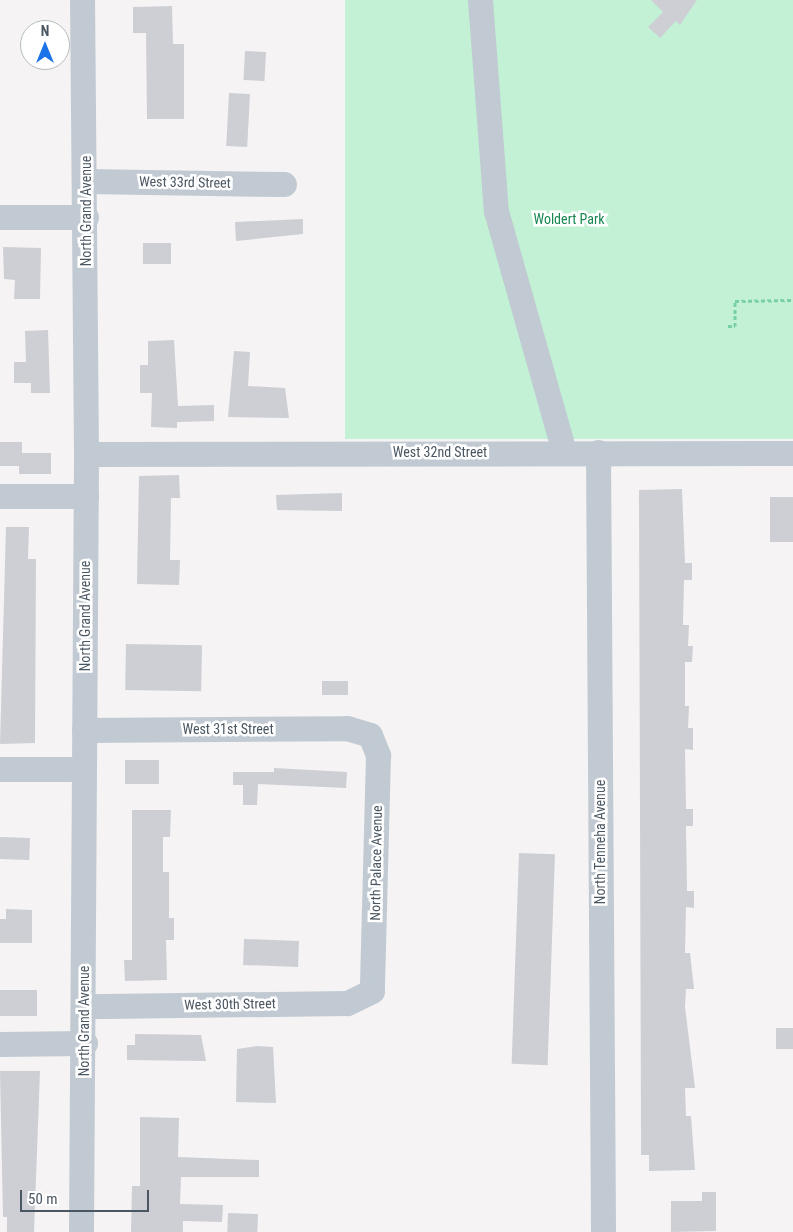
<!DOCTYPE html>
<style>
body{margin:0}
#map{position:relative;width:793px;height:1232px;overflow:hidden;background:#f5f3f3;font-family:"Roboto Condensed",sans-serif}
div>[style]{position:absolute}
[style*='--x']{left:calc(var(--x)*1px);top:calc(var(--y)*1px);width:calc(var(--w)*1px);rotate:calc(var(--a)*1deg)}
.green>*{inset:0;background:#c3f1d5;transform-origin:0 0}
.building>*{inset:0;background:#cdcfd5;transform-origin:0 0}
.path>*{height:3px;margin-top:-1.5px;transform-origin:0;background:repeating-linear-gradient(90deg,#7ad0a6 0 4px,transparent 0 6.5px)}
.minor>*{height:25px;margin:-12.5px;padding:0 12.5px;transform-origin:12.5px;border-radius:12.5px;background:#c1cad2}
span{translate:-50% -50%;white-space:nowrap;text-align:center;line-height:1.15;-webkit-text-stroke:5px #fff;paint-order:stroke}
.street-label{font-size:14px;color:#4a5661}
.park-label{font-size:14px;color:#17864f}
.north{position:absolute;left:20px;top:20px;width:50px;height:50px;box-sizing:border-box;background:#fff;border:1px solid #b7bbc0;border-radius:50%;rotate:0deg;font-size:14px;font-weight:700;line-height:20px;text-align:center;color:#4a5661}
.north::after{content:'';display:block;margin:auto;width:18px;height:22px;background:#1a73e8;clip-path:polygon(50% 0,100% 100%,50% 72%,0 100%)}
.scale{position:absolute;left:20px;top:1190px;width:129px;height:22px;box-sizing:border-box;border:2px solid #4a5661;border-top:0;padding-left:6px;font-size:15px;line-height:18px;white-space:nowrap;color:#4a5661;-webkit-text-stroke:4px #fff;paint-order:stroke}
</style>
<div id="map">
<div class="green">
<i style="left:345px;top:0;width:448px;height:439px"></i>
</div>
<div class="building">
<i style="clip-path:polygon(651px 0,697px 0,680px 25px,676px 21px,660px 38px,648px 27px,663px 12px)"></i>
<i style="clip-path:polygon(172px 6px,173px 44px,184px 44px,184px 119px,147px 119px,146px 33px,133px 33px,133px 7px)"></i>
<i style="left:245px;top:51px;width:21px;height:29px;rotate:3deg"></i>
<i style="left:229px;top:93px;width:21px;height:53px;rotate:3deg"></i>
<i style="clip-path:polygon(303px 219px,303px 234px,236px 241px,235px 222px)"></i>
<i style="left:143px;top:243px;width:28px;height:21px"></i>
<i style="clip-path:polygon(3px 247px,41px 248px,40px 299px,14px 299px,15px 280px,4px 279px)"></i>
<i style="clip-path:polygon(48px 330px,50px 393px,31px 393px,31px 383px,14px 383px,14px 362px,26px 362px,25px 331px)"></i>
<i style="clip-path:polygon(174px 340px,178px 406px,214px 405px,214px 421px,177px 422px,177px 428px,151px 427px,152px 393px,140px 393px,140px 365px,148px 365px,148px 341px)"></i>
<i style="clip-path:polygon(234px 351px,250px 352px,248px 386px,285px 388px,289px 418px,228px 417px)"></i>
<i style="clip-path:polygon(0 442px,22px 442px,22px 453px,51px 453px,51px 474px,19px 474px,19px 466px,0 466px)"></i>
<i style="clip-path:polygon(179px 475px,180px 498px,171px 498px,170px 560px,180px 560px,179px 585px,137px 584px,139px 476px)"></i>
<i style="clip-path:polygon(682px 489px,685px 563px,692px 563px,692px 580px,684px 580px,683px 625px,689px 625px,688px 646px,693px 646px,692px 662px,685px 662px,685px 706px,689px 706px,688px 728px,693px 728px,693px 750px,685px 749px,686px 809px,693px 809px,693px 826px,686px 826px,687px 891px,694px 891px,694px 908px,686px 907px,685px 953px,690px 953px,694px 989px,686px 989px,685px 1007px,695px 1088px,685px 1088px,686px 1116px,691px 1116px,695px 1170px,649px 1171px,649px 1155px,641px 1155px,641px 1137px,639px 490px)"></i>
<i style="clip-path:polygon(342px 493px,342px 511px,277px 510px,276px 495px)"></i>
<i style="left:793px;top:497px;width:45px;height:23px;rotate:90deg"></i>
<i style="clip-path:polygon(6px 527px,29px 527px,28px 559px,36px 559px,35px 743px,0 744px)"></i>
<i style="left:126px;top:644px;width:76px;height:46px;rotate:1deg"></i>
<i style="left:322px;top:681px;width:26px;height:14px"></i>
<i style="left:125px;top:760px;width:34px;height:24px"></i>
<i style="clip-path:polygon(274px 768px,347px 772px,346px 788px,258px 784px,257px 805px,243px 805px,243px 785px,233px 785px,233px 772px,274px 772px)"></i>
<i style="clip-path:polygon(132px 810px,171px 810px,170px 837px,163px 837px,163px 872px,169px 872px,169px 918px,174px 918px,174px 940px,166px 940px,167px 980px,125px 981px,124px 960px,132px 960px)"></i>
<i style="left:0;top:837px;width:30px;height:22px;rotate:2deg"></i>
<i style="left:519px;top:853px;width:36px;height:211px;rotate:2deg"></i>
<i style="clip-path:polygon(6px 909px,32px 910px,32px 943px,0 943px,0 919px,6px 919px)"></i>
<i style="left:244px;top:939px;width:55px;height:26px;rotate:2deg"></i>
<i style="left:0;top:990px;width:37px;height:26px"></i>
<i style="left:793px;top:1028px;width:21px;height:17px;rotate:90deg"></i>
<i style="clip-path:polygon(135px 1034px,201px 1035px,206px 1061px,127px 1060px,127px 1045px,135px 1045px)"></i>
<i style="clip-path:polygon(257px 1046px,273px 1047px,276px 1103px,236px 1102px,237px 1049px)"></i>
<i style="clip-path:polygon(0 1071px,40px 1071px,34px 1232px,7px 1232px,7px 1217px,3px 1217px)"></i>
<i style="clip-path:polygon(140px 1117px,179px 1118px,178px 1157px,259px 1160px,259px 1177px,181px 1177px,180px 1204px,223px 1205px,222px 1222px,183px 1221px,183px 1232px,131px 1232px,132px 1186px,140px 1186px)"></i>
<i style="clip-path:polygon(702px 1192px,716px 1192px,716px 1231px,671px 1232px,671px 1201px,702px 1201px)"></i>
<i style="left:228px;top:1213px;width:30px;height:19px;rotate:2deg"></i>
</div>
<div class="path">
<i style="--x:728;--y:326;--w:7;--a:0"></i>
<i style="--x:735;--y:326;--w:25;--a:-90"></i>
<i style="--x:735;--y:301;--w:58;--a:-1"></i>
</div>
<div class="minor">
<i style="--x:480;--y:0;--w:212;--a:85.7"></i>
<i style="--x:496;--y:211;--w:250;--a:74.2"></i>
<i style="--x:86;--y:181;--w:198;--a:0.9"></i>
<i style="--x:0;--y:217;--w:86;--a:0"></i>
<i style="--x:598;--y:452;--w:780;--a:89.63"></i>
<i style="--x:86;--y:454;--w:707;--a:-0.08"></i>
<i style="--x:0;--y:496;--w:86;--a:0"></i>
<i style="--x:84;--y:730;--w:263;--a:-0.4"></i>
<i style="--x:347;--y:728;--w:24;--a:17"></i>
<i style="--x:370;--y:735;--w:22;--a:68"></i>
<i style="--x:378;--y:755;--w:236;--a:91.5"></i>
<i style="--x:372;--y:991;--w:28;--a:154"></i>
<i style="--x:347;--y:1003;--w:262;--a:179.3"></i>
<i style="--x:0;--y:769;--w:84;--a:0"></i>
<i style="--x:0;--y:1044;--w:85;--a:-0.7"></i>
<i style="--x:81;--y:1232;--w:778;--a:-89.63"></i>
<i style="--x:86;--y:454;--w:454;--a:-90.5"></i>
</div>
<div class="street-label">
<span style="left:185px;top:182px;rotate:1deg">West 33rd Street</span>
<span style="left:86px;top:211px;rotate:-90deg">North Grand Avenue</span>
<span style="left:440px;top:452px">West 32nd Street</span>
<span style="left:85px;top:616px;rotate:-90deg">North Grand Avenue</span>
<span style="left:228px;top:729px">West 31st Street</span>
<span style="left:600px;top:842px;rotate:-90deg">North Tenneha Avenue</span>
<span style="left:376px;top:863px;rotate:-89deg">North Palace Avenue</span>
<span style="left:230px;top:1004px;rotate:-1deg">West 30th Street</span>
<span style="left:84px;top:1021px;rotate:-90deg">North Grand Avenue</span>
</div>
<div class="park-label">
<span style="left:569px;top:219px">Woldert Park</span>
</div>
<div class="north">N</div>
<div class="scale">50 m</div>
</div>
